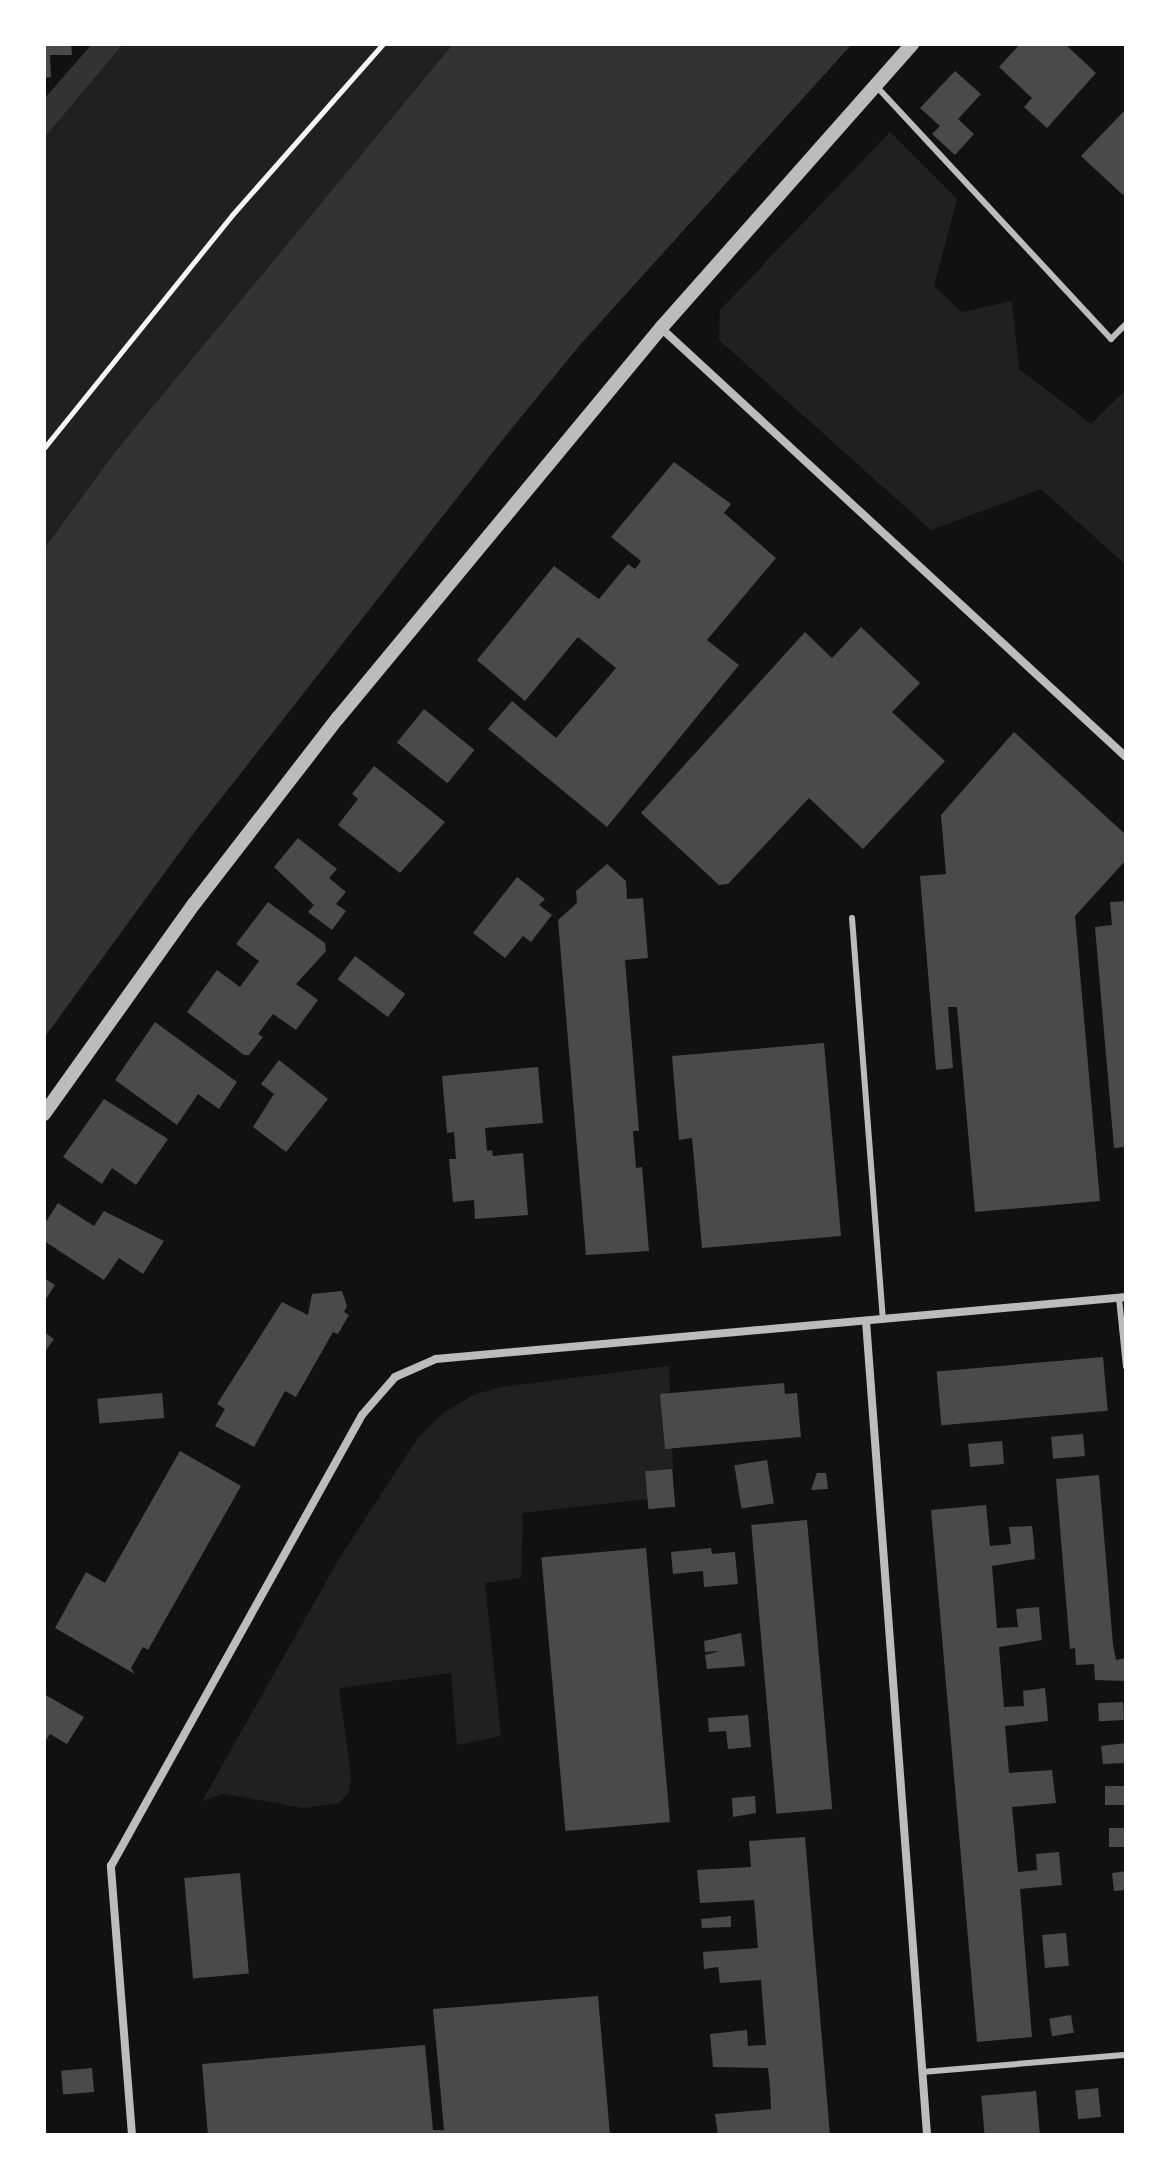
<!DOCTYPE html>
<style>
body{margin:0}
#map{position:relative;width:1170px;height:2179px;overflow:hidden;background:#111;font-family:Barlow,sans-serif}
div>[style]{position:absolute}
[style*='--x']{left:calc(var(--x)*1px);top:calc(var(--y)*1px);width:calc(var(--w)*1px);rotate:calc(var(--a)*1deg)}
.green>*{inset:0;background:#202020}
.water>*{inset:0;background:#333}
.building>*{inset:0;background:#4a4a4a;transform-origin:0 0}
.path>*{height:5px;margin:-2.5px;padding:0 2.5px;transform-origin:2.5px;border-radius:2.5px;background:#f5f5f5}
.service>*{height:6px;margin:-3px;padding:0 3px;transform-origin:3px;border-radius:3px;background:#bcbcbc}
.minor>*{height:8px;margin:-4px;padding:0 4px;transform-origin:4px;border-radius:4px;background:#bcbcbc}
.tertiary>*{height:14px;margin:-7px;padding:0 7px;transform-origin:7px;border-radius:7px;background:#bcbcbc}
span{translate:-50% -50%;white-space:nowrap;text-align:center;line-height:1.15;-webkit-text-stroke:8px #fff;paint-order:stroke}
.frame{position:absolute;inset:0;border:46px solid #fff;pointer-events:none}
</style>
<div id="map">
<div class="green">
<i style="clip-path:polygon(105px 44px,453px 44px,115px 452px,44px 549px,44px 113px)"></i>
<i style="clip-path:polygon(890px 132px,957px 199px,934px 286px,962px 312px,1012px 301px,1019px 369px,1091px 424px,1126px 390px,1126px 565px,1041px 489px,931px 530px,719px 340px,720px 310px)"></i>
<i style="clip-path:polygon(669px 1366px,674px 1496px,523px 1513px,521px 1578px,485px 1583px,501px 1736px,457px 1745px,451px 1673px,339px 1688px,351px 1775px,349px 1792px,339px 1803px,304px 1808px,224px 1794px,202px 1801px,339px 1559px,417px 1439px,442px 1414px,473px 1395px,501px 1387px)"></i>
</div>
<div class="water">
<i style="clip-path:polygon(92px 44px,123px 44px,44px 138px,44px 99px)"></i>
<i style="clip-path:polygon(453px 44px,852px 44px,579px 346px,504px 438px,193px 834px,44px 1038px,44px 549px,115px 452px)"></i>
</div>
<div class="building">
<i style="clip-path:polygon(44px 44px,71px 44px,72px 55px,50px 55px,51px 77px,44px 78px)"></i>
<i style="clip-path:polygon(1020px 44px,1065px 44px,1096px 73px,1047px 128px,1024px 107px,1032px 98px,999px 67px)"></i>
<i style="clip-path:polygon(955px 71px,981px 94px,958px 119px,974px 134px,955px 155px,932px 134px,940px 126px,920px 108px)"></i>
<i style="clip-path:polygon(1126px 109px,1126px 191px,1123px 195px,1081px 156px)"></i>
<i style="clip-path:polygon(674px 462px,731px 504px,724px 513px,776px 558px,707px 640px,739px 665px,607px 827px,488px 729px,512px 701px,556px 738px,616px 668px,578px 637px,525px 701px,477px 660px,554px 566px,599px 599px,628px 564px,635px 569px,641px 561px,611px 537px)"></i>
<i style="clip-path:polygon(861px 627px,920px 683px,892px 712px,945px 761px,863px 849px,809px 798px,728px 884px,719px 885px,641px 813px,805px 632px,832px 658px)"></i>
<i style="left:424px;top:709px;width:65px;height:43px;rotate:39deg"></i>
<i style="clip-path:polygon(1014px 732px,1126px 835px,1126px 860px,1075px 916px,1100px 1201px,975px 1212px,957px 1007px,948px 1007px,953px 1068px,936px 1070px,920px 876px,946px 874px,941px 815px)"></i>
<i style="clip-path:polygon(374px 766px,445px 822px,400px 873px,338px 825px,358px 799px,352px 794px)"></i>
<i style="clip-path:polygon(298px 838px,337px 869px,329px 878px,346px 892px,336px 904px,346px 911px,332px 930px,308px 912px,314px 905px,274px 867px)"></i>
<i style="clip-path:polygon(607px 864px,626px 881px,627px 899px,643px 898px,648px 958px,625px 960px,639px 1131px,633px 1131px,636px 1168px,642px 1167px,649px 1251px,586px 1255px,558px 920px,577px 903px,576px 891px)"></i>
<i style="clip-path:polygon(517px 877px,545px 899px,539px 905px,552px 915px,531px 942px,523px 936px,505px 958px,473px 933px)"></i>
<i style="clip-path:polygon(1126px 901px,1126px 1147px,1114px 1148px,1095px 927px,1112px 925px,1110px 902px)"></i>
<i style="clip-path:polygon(268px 902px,325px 943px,326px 951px,296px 984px,318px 1000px,296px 1030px,273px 1014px,258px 1034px,263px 1037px,249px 1055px,244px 1055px,187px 1012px,217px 970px,240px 987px,259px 961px,236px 944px)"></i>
<i style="left:355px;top:956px;width:63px;height:29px;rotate:37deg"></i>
<i style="clip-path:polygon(155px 1022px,237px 1082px,219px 1109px,198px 1094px,177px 1125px,115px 1080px)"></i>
<i style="clip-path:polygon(824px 1043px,841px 1236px,702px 1248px,692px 1138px,679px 1140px,672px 1056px)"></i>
<i style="clip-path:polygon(279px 1060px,328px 1099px,286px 1152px,253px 1127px,274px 1094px,261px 1084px)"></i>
<i style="clip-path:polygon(538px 1067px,543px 1123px,485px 1128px,487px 1151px,492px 1150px,493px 1156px,523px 1153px,528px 1215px,475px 1219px,474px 1200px,453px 1202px,449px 1159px,456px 1159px,454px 1132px,447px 1133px,442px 1076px)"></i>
<i style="clip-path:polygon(104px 1099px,168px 1139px,136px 1185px,112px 1168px,102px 1184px,63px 1157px)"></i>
<i style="clip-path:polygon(58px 1203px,94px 1226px,104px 1211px,164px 1241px,143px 1274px,119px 1258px,104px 1280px,44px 1241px,44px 1225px)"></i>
<i style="clip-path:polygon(44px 1278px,55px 1285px,44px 1302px)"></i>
<i style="clip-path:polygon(342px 1291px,347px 1306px,344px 1312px,349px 1315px,338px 1334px,333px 1332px,296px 1397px,285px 1391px,254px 1447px,215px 1426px,225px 1409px,217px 1404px,282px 1302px,308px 1315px,312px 1294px)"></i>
<i style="clip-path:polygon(44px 1332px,54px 1339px,44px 1353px)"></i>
<i style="left:1103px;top:1357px;width:54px;height:167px;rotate:85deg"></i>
<i style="clip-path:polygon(784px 1383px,785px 1394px,797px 1393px,801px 1437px,665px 1449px,660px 1394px)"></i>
<i style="left:162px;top:1393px;width:25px;height:65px;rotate:85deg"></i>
<i style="left:1083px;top:1434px;width:22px;height:32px;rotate:85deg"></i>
<i style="left:1002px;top:1441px;width:23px;height:34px;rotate:85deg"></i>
<i style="clip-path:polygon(180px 1451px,241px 1486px,148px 1650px,143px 1647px,131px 1668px,135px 1674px,55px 1628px,86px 1572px,105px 1583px)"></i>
<i style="left:767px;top:1460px;width:44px;height:33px;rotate:81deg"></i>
<i style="left:672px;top:1469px;width:38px;height:27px;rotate:85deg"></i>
<i style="clip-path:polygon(817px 1473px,826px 1473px,828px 1489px,811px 1490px)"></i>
<i style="clip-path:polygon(1099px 1475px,1113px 1645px,1116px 1660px,1126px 1658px,1126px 1681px,1095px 1680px,1094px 1664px,1076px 1665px,1075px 1648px,1070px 1649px,1056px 1479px)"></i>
<i style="clip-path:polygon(986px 1505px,990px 1546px,1011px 1544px,1009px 1527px,1032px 1526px,1034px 1543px,1035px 1559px,992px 1566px,997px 1628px,1018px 1627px,1016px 1609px,1039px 1607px,1042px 1640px,999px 1647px,1004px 1707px,1024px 1706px,1023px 1691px,1045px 1688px,1047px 1707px,1048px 1721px,1005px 1726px,1009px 1773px,1052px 1770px,1056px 1803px,1012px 1807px,1018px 1872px,1037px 1870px,1036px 1854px,1059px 1852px,1062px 1885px,1020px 1889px,1032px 2037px,977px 2042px,931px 1510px)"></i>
<i style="left:807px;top:1520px;width:290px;height:56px;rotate:85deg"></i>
<i style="left:646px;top:1548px;width:275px;height:105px;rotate:85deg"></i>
<i style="clip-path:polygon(711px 1548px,712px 1554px,735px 1552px,738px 1584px,704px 1587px,703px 1571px,673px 1574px,671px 1552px)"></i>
<i style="clip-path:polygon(741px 1633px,745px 1666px,707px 1669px,705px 1655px,720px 1651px,705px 1652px,704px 1641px)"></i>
<i style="clip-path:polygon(44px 1694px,84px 1717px,67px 1744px,50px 1734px,44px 1743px)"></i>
<i style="left:1123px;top:1702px;width:18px;height:25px;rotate:87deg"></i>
<i style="clip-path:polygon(748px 1715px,751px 1747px,728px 1749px,726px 1731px,709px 1732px,708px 1718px)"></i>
<i style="clip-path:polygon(1126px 1743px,1126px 1763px,1103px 1764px,1101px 1746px)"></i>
<i style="left:1126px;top:1786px;width:19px;height:21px;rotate:90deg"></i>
<i style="clip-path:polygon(755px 1796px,756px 1813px,733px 1817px,732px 1798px)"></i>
<i style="left:1126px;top:1828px;width:19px;height:17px;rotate:90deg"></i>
<i style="clip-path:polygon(805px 1837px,830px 2135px,718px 2135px,715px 2114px,771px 2109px,770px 2087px,768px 2068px,713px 2067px,710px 2034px,747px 2030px,748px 2046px,766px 2045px,761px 1980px,720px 1983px,718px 1967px,704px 1969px,703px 1952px,758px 1948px,754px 1900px,700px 1903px,697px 1870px,751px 1867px,749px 1841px)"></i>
<i style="clip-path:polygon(1126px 1871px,1126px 1890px,1114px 1891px,1112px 1873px)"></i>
<i style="left:240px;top:1873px;width:101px;height:56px;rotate:85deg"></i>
<i style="clip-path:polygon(731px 1916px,731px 1927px,702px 1928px,701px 1919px)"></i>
<i style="left:1066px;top:1933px;width:33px;height:24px;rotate:85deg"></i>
<i style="clip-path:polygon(598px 1996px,610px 2135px,208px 2135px,202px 2064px,425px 2045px,433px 2130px,444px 2130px,433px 2009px)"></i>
<i style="left:1071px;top:2015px;width:18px;height:22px;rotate:81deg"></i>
<i style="left:92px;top:2068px;width:24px;height:31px;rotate:85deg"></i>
<i style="left:1098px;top:2088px;width:29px;height:23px;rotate:84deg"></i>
<i style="left:1036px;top:2091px;width:44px;height:55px;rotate:85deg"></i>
</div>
<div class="path">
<i style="--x:44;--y:448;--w:299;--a:-51.1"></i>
<i style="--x:232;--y:215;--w:228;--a:-48.6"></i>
</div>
<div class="service">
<i style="--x:877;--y:87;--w:344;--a:47.1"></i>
<i style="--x:1111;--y:339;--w:21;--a:-45"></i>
<i style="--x:852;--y:918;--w:403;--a:85.6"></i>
<i style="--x:1119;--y:1298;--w:69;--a:84.2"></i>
<i style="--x:922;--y:2072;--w:205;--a:-4.8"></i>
</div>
<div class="minor">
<i style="--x:661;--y:328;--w:633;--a:42.69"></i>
<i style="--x:866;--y:1321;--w:816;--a:85.71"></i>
<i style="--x:132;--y:2135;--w:270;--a:-94.5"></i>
<i style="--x:111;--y:1866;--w:516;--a:-60.9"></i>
<i style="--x:362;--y:1415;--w:50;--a:-49"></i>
<i style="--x:395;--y:1377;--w:45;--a:-23.7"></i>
<i style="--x:436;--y:1359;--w:693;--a:-5.13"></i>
</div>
<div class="tertiary">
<i style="--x:44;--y:1114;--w:258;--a:-54.5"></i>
<i style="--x:194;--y:904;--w:235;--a:-52.3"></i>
<i style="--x:338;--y:718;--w:506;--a:-50.37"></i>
<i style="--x:661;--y:328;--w:379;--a:-48.5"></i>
</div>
<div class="frame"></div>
</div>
